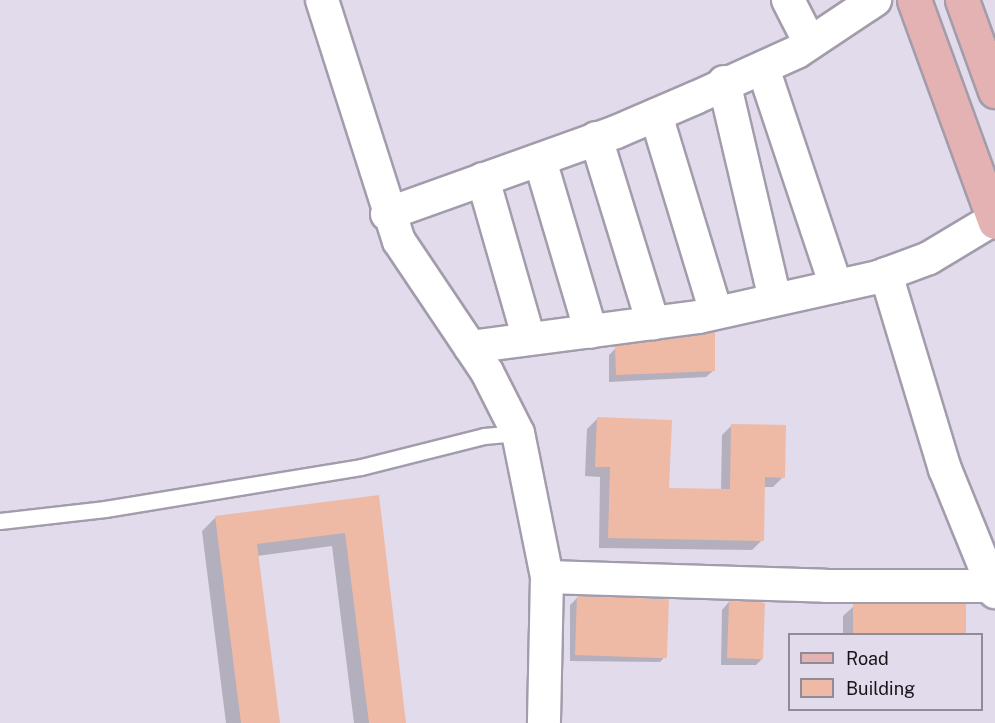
<!DOCTYPE html>
<style>
body{margin:0}
#map{position:relative;width:995px;height:723px;overflow:hidden;background:#e1dbeb;font-family:"Public Sans",sans-serif}
div>[style]{position:absolute}
[style*='--x']{left:calc(var(--x)*1px);top:calc(var(--y)*1px);width:calc(var(--w)*1px);rotate:calc(var(--a)*1deg)}
.shadow>*{inset:0;background:#0003}
.building>*{inset:0;background:#eebaa6;transform-origin:0 0}
.roads{filter:drop-shadow(2px 0 #a29cab) drop-shadow(-2px 0 #a29cab) drop-shadow(0 2px #a29cab) drop-shadow(0 -2px #a29cab)}
.lane>*{height:15px;margin:-7.5px;padding:0 7.5px;transform-origin:7.5px;border-radius:7.5px;background:#fff}
.street>*{height:32px;margin:-16px;padding:0 16px;transform-origin:16px;border-radius:16px;background:#fff}
.primary>*{height:33px;margin:-16.5px;padding:0 16.5px;transform-origin:16.5px;border-radius:16.5px;background:#e5b2b3}
span{translate:-50% -50%;white-space:nowrap;text-align:center;line-height:1.15;-webkit-text-stroke:4.5px #e1dbeb;paint-order:stroke}
.legend{position:absolute;left:788px;top:633px;width:195px;height:78px;box-sizing:border-box;background:#e1dbeb;border:2px solid #8f8b97;margin:0;padding:8px 10px;list-style:none;font-size:18px;color:#151318}
.legend li{display:flex;align-items:center;gap:12px;height:30px}
.legend b{width:30px;border:2px solid #8f8b97}
</style>
<div id="map">
<div class="shadow">
<i style="clip-path:polygon(616px 348px,714px 370px,706px 377px,609px 382px,609px 355px)"></i>
<i style="clip-path:polygon(597px 419px,668px 489px,721px 490px,722px 435px,732px 425px,783px 477px,773px 487px,763px 487px,762px 540px,752px 550px,599px 548px,600px 477px,585px 476px,587px 429px)"></i>
<i style="clip-path:polygon(378px 496px,405px 723px,354px 723px,332px 546px,257px 556px,278px 723px,226px 723px,202px 531px,216px 517px)"></i>
<i style="clip-path:polygon(578px 597px,667px 654px,660px 662px,570px 661px,570px 605px)"></i>
<i style="clip-path:polygon(729px 602px,763px 658px,756px 665px,721px 665px,722px 610px)"></i>
<i style="clip-path:polygon(854px 606px,965px 606px,964px 634px,843px 634px,843px 616px)"></i>
</div>
<div class="building">
<i style="clip-path:polygon(715px 332px,715px 371px,616px 375px,615px 346px)"></i>
<i style="clip-path:polygon(597px 417px,672px 420px,669px 488px,730px 489px,731px 424px,786px 425px,785px 478px,765px 477px,764px 541px,608px 538px,610px 467px,595px 467px)"></i>
<i style="clip-path:polygon(379px 495px,406px 723px,369px 723px,345px 533px,257px 544px,280px 723px,241px 723px,215px 516px)"></i>
<i style="left:577px;top:596px;width:92px;height:59px;rotate:2deg"></i>
<i style="left:729px;top:601px;width:36px;height:57px;rotate:2deg"></i>
<i style="left:853px;top:604px;width:113px;height:30px"></i>
</div>
<div class="roads">
<div class="lane">
<i style="--x:0;--y:521;--w:106;--a:-6.5"></i>
<i style="--x:105;--y:509;--w:259;--a:-9.3"></i>
<i style="--x:361;--y:467;--w:127;--a:-14.1"></i>
<i style="--x:484;--y:436;--w:34;--a:-5"></i>
</div>
<div class="street">
<i style="--x:322;--y:0;--w:253;--a:72.3"></i>
<i style="--x:399;--y:241;--w:158;--a:56.1"></i>
<i style="--x:487;--y:372;--w:68;--a:63.1"></i>
<i style="--x:518;--y:433;--w:147;--a:78.6"></i>
<i style="--x:547;--y:577;--w:146;--a:91.2"></i>
<i style="--x:788;--y:0;--w:48;--a:62.9"></i>
<i style="--x:763;--y:68;--w:230;--a:71.5"></i>
<i style="--x:724;--y:82;--w:223;--a:76.8"></i>
<i style="--x:656;--y:115;--w:206;--a:73.1"></i>
<i style="--x:596;--y:138;--w:194;--a:72.9"></i>
<i style="--x:540;--y:160;--w:179;--a:73.5"></i>
<i style="--x:483;--y:179;--w:166;--a:74"></i>
<i style="--x:387;--y:214;--w:243;--a:-19.7"></i>
<i style="--x:616;--y:132;--w:86;--a:-23.3"></i>
<i style="--x:695;--y:98;--w:112;--a:-24.3"></i>
<i style="--x:797;--y:52;--w:94;--a:-33.7"></i>
<i style="--x:886;--y:274;--w:204;--a:73.2"></i>
<i style="--x:945;--y:469;--w:133;--a:67.9"></i>
<i style="--x:470;--y:347;--w:231;--a:-7.5"></i>
<i style="--x:699;--y:317;--w:183;--a:-12.6"></i>
<i style="--x:878;--y:277;--w:54;--a:-20.4"></i>
<i style="--x:929;--y:258;--w:76;--a:-31"></i>
<i style="--x:547;--y:577;--w:279;--a:1.8"></i>
<i style="--x:826;--y:586;--w:169;--a:0"></i>
</div>
<div class="primary">
<i style="--x:914;--y:0;--w:236;--a:70"></i>
<i style="--x:962;--y:0;--w:97;--a:70.1"></i>
</div>
</div>
<ul class="legend">
<li><b style="height:8px;background:#e5b2b3"></b>Road</li>
<li><b style="height:16px;background:#eebaa6"></b>Building</li>
</ul>
</div>
